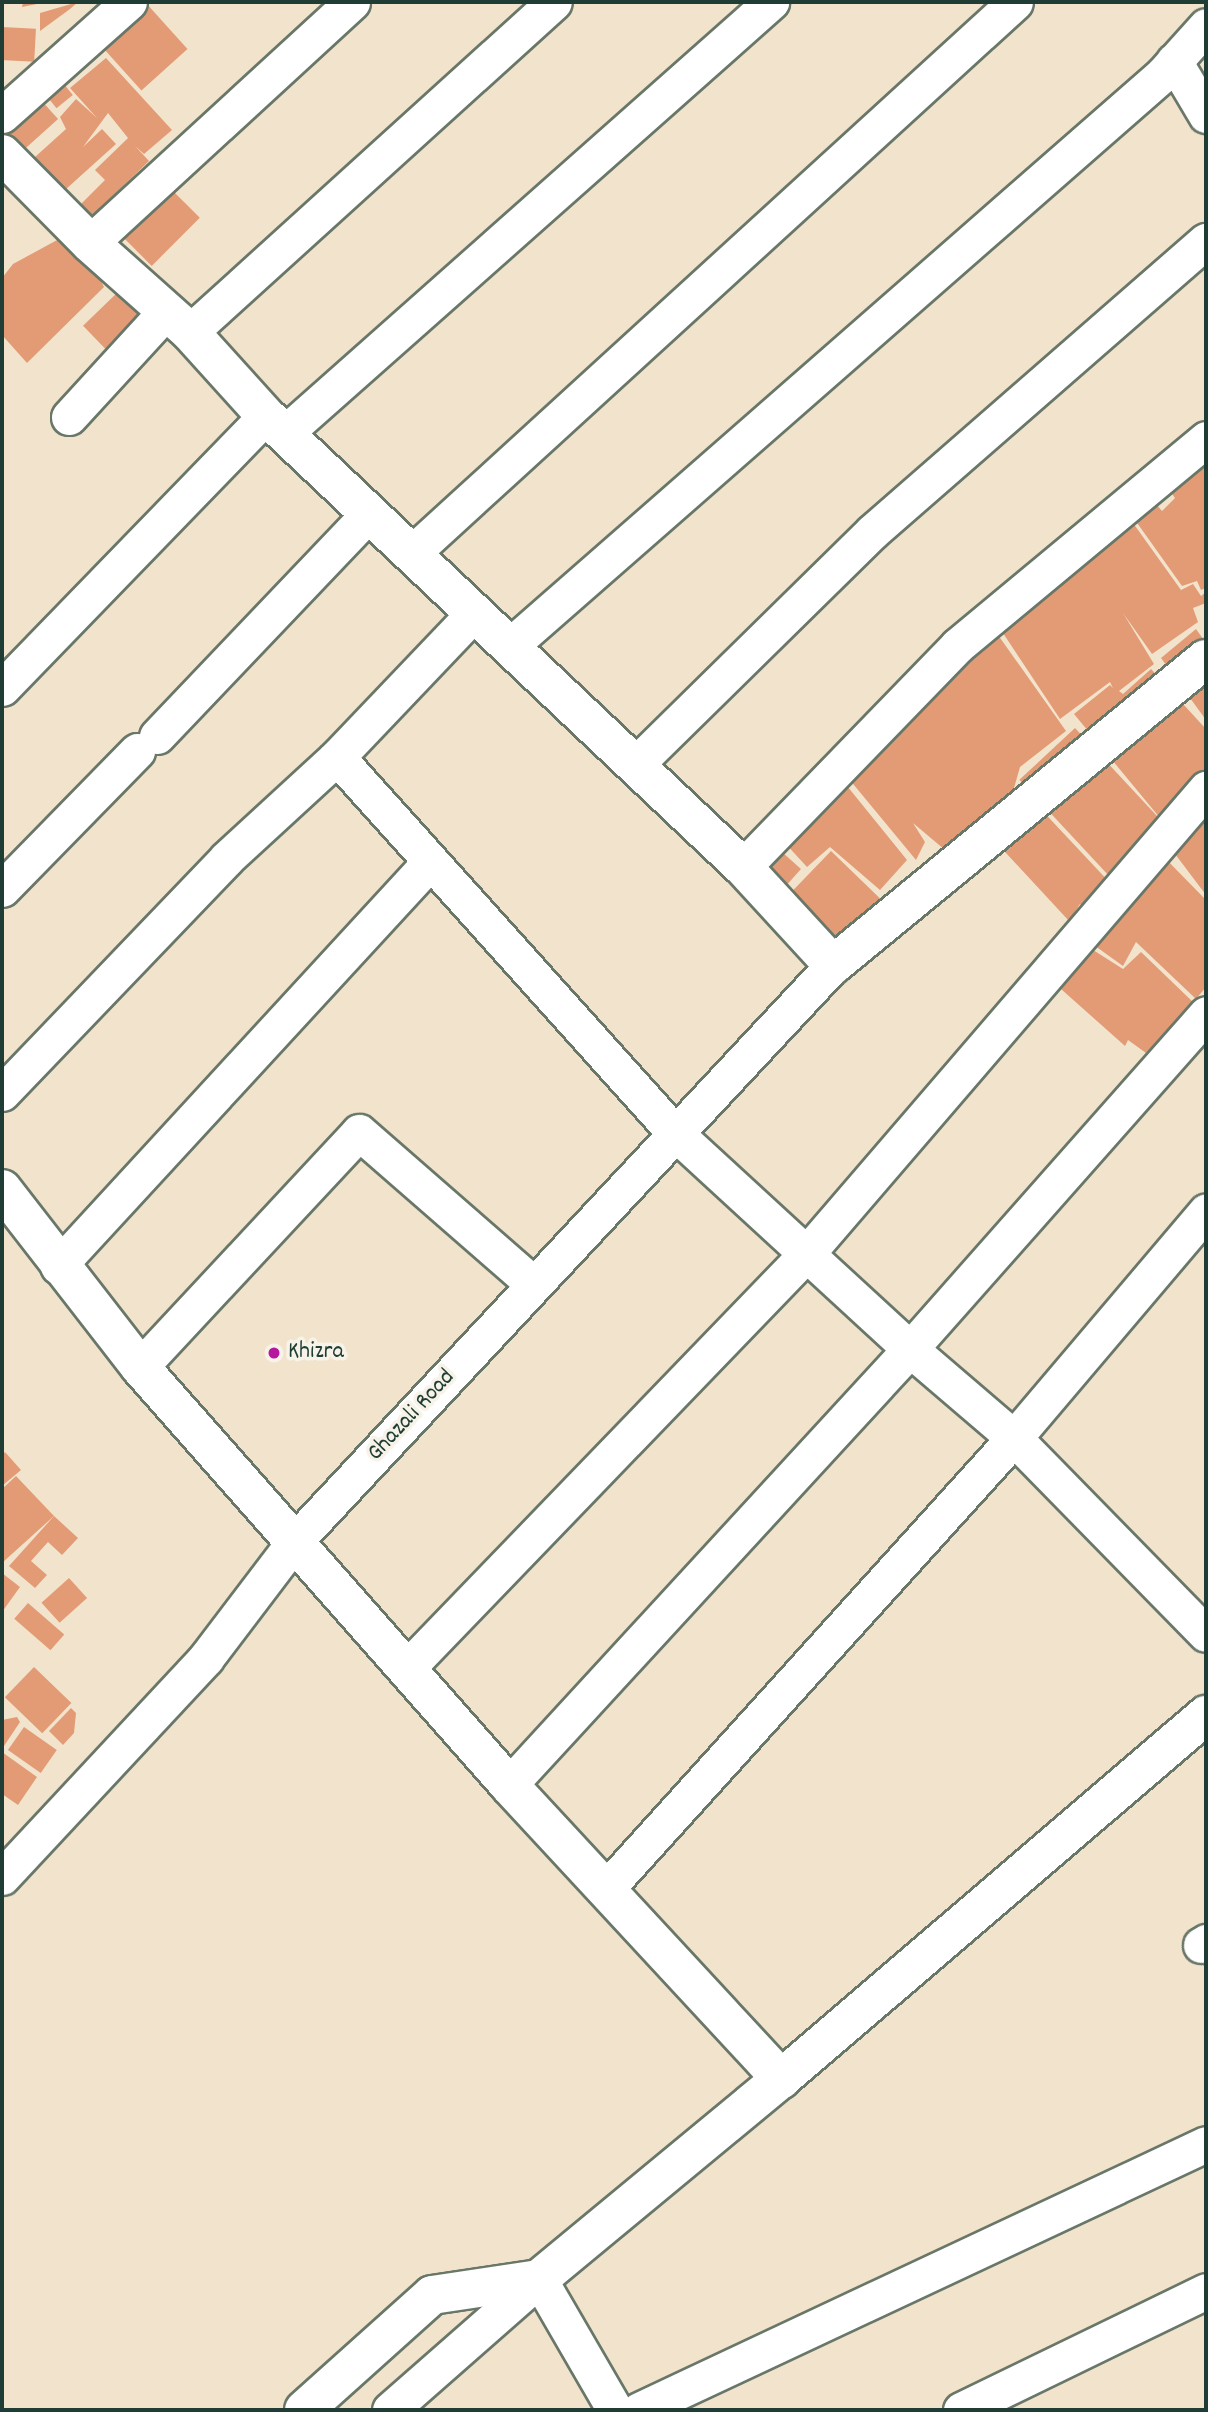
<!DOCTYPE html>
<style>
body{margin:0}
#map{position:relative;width:1208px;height:2412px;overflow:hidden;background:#f2e4cc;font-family:Dekko,sans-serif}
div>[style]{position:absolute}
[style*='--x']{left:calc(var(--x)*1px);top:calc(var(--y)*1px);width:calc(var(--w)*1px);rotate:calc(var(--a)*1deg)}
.building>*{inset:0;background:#e39b76;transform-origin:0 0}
.roads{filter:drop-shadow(2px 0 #697769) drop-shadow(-2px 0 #697769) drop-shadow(0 2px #697769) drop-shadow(0 -2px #697769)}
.minor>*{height:35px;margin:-17.5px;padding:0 17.5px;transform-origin:17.5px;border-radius:17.5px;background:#fff}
.tertiary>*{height:38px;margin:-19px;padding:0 19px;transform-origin:19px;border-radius:19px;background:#fff}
.dots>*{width:19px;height:19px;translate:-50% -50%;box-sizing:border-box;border:4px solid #f7f3e8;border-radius:50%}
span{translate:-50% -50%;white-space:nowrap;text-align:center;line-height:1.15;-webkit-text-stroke:7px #f7f3e8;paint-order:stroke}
.poi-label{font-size:24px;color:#1f3d34}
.left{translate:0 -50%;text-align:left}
.street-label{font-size:24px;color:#1f3d34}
.frame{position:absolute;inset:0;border:4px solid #1f3d34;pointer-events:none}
</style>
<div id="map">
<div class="building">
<i style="clip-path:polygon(23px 2px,41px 2px,42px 3px,22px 7px)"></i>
<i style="clip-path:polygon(78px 2px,70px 9px,40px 31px,40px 13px)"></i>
<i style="left:146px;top:3px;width:62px;height:62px;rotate:48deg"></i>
<i style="left:2px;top:27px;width:34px;height:33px;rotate:3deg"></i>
<i style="clip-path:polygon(106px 58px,172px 130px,144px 154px,135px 146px,149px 161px,117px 192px,125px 200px,101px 224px,81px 204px,105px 180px,95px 170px,128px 138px,108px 113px,83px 147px,102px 129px,116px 144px,65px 190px,35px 157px,66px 129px,60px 117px,76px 99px,97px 118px,70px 88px)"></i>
<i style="left:59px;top:78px;width:22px;height:21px;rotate:51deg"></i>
<i style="left:40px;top:99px;width:27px;height:46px;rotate:48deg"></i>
<i style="left:168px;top:186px;width:45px;height:68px;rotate:45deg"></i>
<i style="clip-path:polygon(59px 239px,90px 260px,104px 287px,27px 363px,2px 335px,2px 278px,13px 264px)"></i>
<i style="left:119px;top:291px;width:40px;height:50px;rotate:46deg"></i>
<i style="clip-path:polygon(1206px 447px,1206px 588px,1201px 590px,1197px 581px,1182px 586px,1135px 520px,1156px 504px,1162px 511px,1175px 498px,1162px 480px)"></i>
<i style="clip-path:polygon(1118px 502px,1181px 590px,1193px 584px,1201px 596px,1206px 592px,1206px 603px,1193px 608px,1198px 622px,1152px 654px,1123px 613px,1154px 664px,1119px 691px,1123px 694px,1151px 669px,1206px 729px,1206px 774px,1165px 824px,1074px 714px,1110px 685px,1113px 688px,1110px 682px,1060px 719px,995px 621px)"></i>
<i style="clip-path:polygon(991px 625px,1066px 731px,1020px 767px,1014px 788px,945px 850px,913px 823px,925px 842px,916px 860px,849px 779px)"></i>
<i style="clip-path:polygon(1196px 629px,1206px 643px,1206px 720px,1161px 658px)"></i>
<i style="left:1075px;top:728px;width:137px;height:76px;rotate:47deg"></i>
<i style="clip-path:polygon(839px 776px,907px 860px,880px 890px,830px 847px,807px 867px,784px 842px)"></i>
<i style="clip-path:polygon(1206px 779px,1206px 895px,1169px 846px)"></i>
<i style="clip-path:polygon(1036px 804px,1112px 885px,1091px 916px,1080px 904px,1069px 921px,993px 839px)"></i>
<i style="left:772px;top:843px;width:39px;height:26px;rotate:42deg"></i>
<i style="left:831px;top:851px;width:79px;height:59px;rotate:44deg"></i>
<i style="clip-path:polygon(1160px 853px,1206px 900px,1206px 987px,1196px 999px,1136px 942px,1123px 966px,1084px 938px)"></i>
<i style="clip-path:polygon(1090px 948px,1123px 969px,1141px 952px,1194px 1003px,1146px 1053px,1128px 1040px,1125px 1046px,1052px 981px)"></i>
<i style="clip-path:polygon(5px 1452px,21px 1470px,2px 1486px,2px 1455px)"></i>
<i style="clip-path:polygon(16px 1476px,54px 1516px,2px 1563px,2px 1489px)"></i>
<i style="clip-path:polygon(54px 1516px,78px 1538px,62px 1555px,48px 1542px,31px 1561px,47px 1575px,35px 1588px,9px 1566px)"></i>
<i style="clip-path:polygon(2px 1573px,20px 1587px,2px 1612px)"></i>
<i style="left:69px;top:1578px;width:27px;height:37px;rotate:48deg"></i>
<i style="left:28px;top:1603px;width:48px;height:21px;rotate:41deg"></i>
<i style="left:34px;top:1667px;width:52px;height:42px;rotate:44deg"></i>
<i style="clip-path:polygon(71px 1708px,76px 1713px,74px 1733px,63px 1745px,49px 1731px)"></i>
<i style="clip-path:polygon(17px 1717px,20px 1722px,2px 1749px,2px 1720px)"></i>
<i style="left:24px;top:1727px;width:40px;height:28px;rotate:35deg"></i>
<i style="clip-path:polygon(2px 1752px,37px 1777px,18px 1805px,2px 1794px)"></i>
</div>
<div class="roads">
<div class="minor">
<i style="--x:1174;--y:61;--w:63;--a:59.3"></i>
<i style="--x:2;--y:115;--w:170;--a:-41.7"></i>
<i style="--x:90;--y:243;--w:356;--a:-42.6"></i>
<i style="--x:190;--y:332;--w:491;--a:-42.2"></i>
<i style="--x:69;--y:417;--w:144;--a:-47.5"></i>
<i style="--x:285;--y:433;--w:650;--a:-41.57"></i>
<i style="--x:411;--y:554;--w:818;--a:-42.42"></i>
<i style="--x:511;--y:645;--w:867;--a:-41.21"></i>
<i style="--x:1163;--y:74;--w:64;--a:-48.1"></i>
<i style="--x:2;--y:688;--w:379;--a:-45.9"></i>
<i style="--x:157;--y:736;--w:308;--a:-46.4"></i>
<i style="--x:337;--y:757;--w:200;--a:-46.4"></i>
<i style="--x:635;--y:765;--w:332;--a:-44.5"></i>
<i style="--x:872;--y:532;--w:443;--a:-41.1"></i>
<i style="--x:743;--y:867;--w:308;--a:-45.9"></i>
<i style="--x:957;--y:646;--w:324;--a:-39.7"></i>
<i style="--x:2;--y:889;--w:193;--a:-45.6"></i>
<i style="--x:2;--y:1093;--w:325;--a:-46.2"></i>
<i style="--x:227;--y:858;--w:149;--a:-42.6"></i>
<i style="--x:337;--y:757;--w:504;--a:48.06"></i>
<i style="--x:674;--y:1132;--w:321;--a:42.6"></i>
<i style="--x:910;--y:1349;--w:137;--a:40.6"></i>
<i style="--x:1014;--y:1438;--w:274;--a:45.6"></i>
<i style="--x:58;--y:1266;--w:548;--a:-47.37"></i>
<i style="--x:140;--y:1367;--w:321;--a:-47"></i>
<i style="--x:359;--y:1132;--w:231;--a:41.1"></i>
<i style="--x:408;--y:1667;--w:576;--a:-46.05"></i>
<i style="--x:808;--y:1252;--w:611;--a:-49.32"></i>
<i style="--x:509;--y:1785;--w:592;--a:-47.39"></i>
<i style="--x:910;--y:1349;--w:447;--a:-48.5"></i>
<i style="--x:2;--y:1877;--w:299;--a:-47"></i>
<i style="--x:206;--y:1658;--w:146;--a:-52.8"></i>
<i style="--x:294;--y:1542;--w:790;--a:-46.95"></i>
<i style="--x:606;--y:1889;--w:608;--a:-47.87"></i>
<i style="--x:1014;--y:1438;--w:297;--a:-49.7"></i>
<i style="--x:1201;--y:1945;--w:6;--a:-31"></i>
<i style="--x:390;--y:2410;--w:198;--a:-41.3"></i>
<i style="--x:539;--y:2279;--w:151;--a:59.9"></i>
<i style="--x:639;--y:2410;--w:626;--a:-25.13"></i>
<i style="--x:961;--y:2410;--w:272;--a:-25.9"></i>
</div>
<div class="tertiary">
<i style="--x:2;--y:154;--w:125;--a:45.3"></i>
<i style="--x:90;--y:243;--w:134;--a:41.7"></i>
<i style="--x:190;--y:332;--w:113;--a:47.9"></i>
<i style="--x:266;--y:416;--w:656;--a:43.4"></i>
<i style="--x:743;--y:867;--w:133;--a:47.4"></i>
<i style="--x:833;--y:965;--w:482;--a:-39.4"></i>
<i style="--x:2;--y:1189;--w:225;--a:52.2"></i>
<i style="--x:140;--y:1367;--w:558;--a:48.56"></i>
<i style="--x:509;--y:1785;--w:401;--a:47.2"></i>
<i style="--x:304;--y:2410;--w:172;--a:-41.9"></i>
<i style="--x:432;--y:2295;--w:108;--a:-8.5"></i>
<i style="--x:539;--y:2279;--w:314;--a:-39.6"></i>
<i style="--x:781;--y:2079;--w:560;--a:-40.58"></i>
</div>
</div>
<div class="dots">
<i style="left:274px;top:1353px;background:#b5179e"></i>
</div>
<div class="poi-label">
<span class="left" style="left:288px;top:1353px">Khizra</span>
</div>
<div class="street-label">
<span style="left:412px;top:1416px;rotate:-47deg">Ghazali Road</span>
</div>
<div class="frame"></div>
</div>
